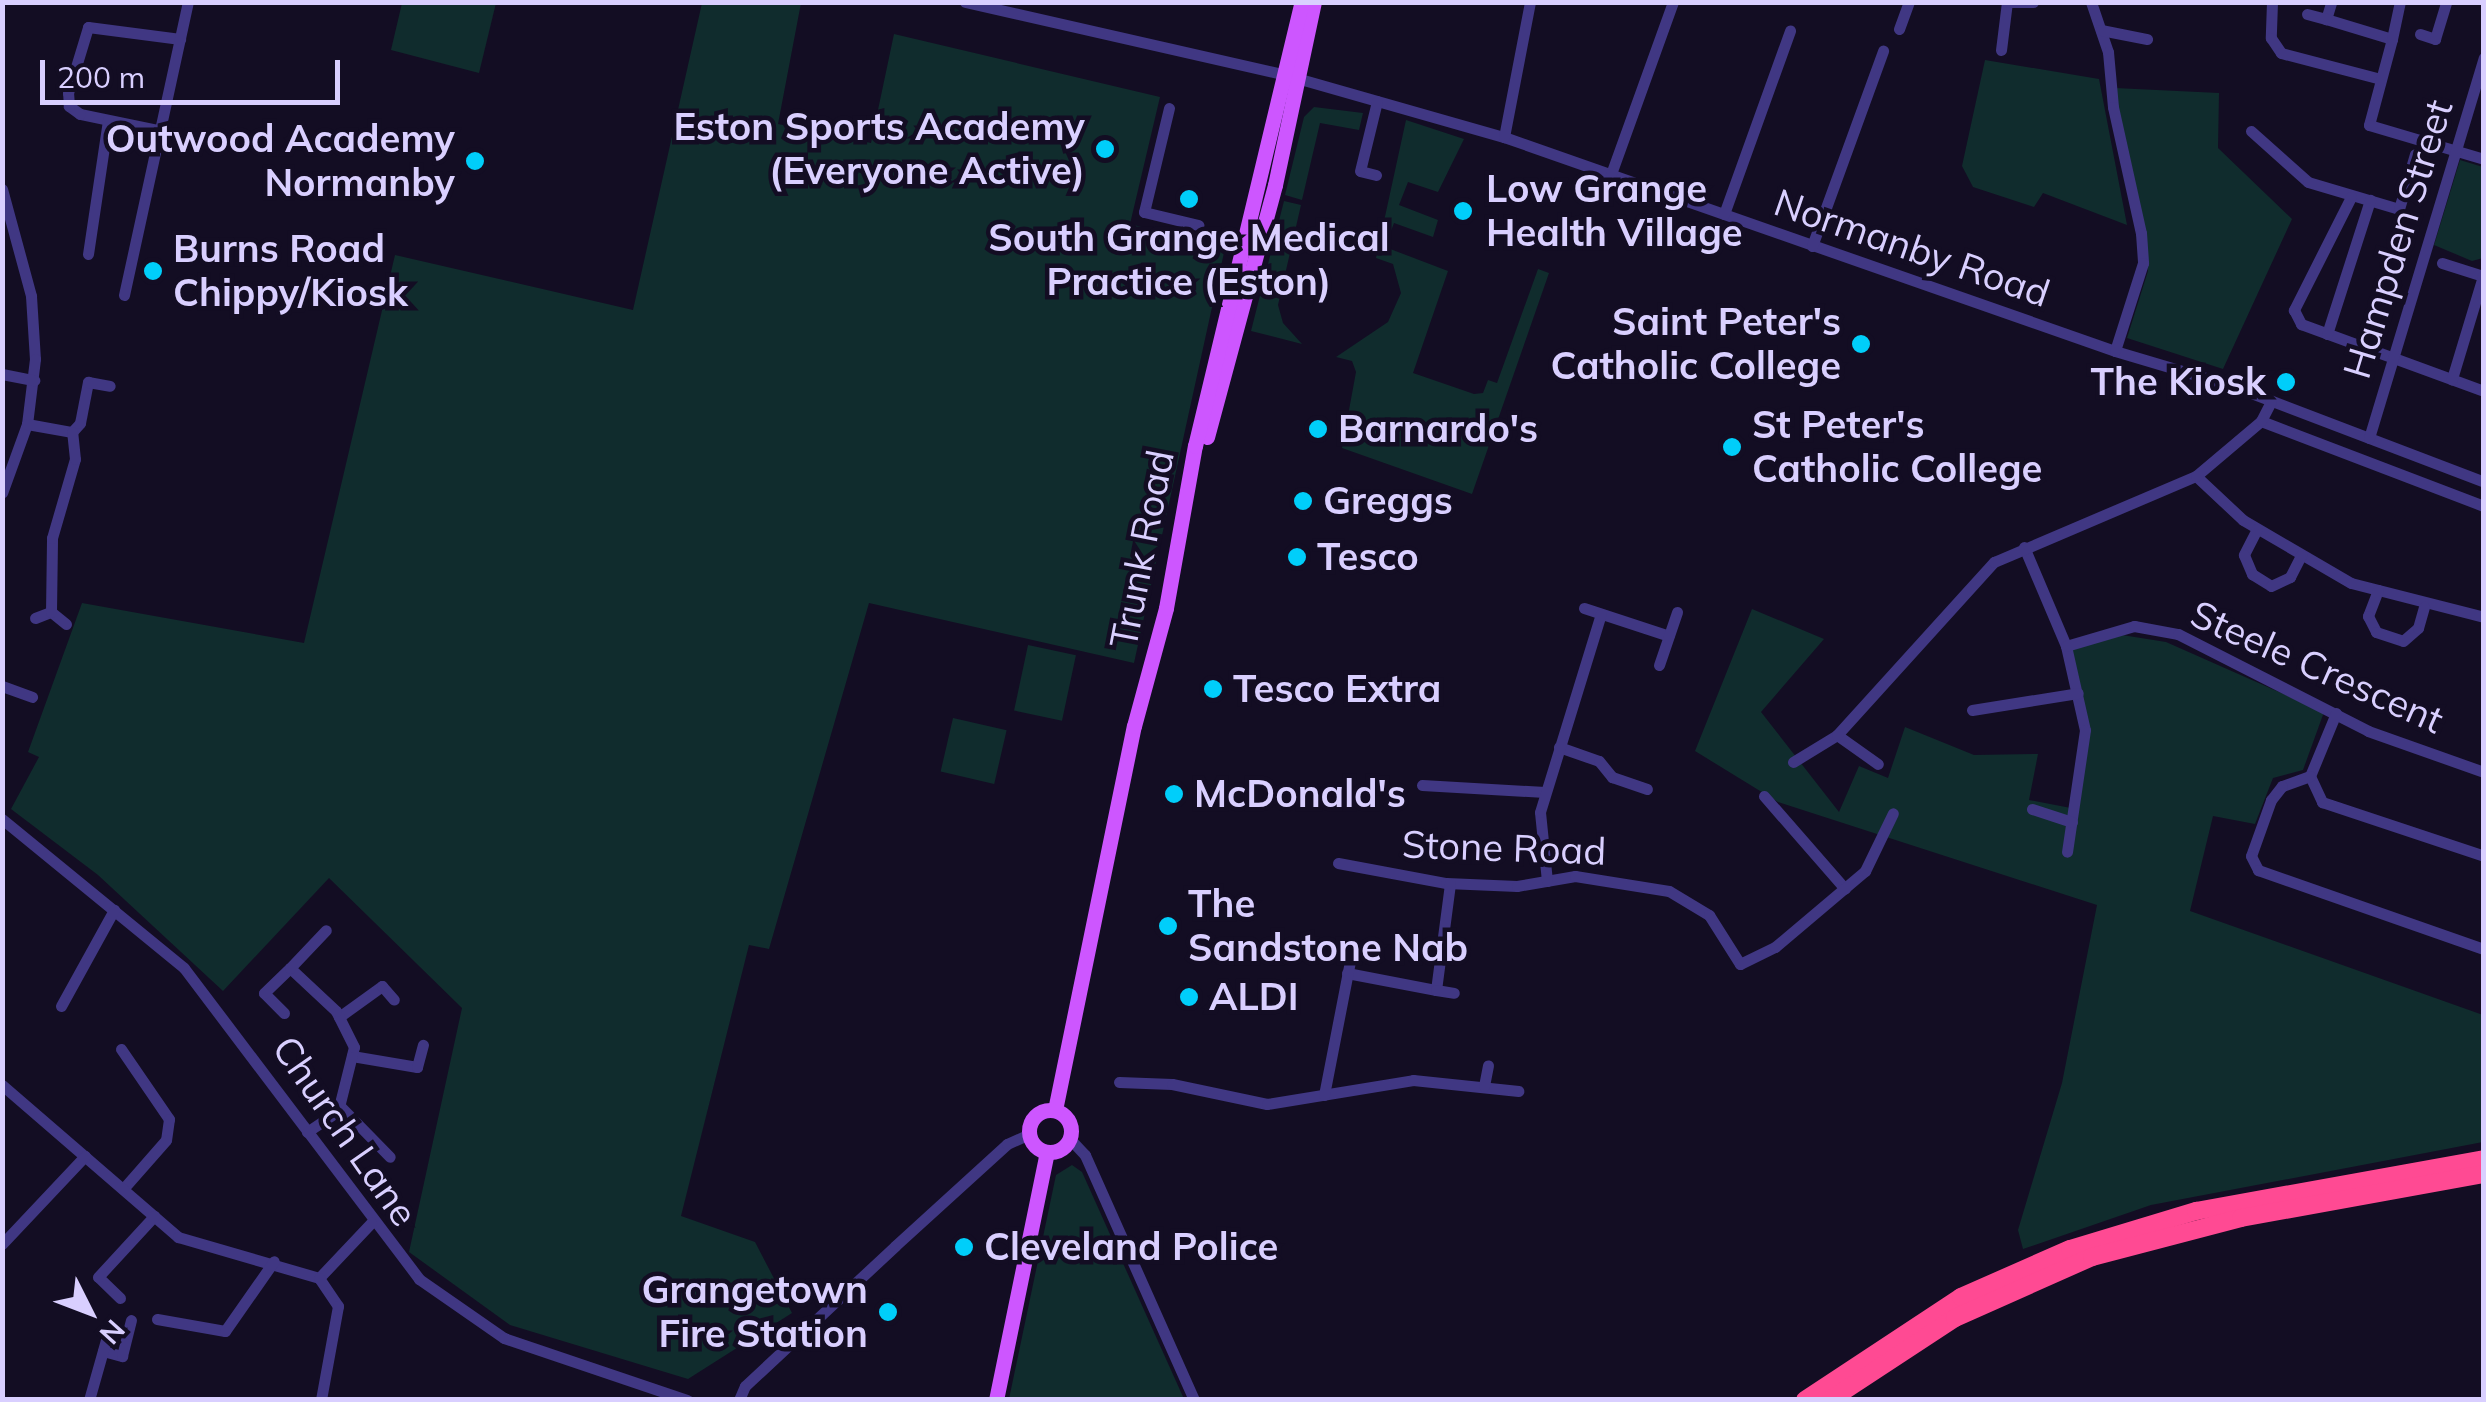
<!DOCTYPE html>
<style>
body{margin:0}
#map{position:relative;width:2486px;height:1402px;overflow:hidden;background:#130d23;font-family:Mulish,sans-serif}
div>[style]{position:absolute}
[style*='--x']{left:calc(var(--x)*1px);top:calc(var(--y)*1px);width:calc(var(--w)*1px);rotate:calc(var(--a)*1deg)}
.green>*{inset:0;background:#102c2d;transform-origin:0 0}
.minor>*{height:11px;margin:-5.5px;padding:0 5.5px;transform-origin:5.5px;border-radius:5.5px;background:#403783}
.major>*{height:15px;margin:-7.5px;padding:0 7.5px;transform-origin:7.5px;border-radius:7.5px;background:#cd56ff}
.major>.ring{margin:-7.5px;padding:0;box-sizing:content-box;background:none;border:15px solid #cd56ff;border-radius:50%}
.highway>*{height:18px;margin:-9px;padding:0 9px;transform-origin:9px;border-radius:9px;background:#ff4a93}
.dots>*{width:28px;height:28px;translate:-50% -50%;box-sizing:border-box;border:5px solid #130d23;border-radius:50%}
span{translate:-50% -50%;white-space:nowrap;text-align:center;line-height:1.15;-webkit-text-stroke:9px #130d23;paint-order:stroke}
.poi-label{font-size:38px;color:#d9cfff;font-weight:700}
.right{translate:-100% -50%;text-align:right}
.left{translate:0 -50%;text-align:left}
.street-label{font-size:38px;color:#d9cfff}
.frame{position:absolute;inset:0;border:5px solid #d9cfff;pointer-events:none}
.north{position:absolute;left:40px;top:1262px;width:100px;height:100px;-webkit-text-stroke:8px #130d23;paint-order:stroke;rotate:132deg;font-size:28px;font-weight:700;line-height:40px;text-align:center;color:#d9cfff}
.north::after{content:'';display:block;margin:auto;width:35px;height:45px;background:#d9cfff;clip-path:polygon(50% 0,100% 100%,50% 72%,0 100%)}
.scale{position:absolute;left:40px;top:60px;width:300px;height:45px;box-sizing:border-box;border:5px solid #d9cfff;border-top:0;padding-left:12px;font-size:30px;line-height:35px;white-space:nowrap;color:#d9cfff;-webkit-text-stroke:8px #130d23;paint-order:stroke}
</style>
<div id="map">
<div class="green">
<i style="clip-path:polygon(402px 3px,496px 3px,479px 73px,391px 50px)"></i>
<i style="clip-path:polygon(702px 3px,801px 3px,778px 124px,871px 143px,894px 34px,1160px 97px,1130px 224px,1225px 248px,1134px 663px,869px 603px,769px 949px,749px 945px,681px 1216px,755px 1242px,792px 1313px,688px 1379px,510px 1325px,409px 1252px,462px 1008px,329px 878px,223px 991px,98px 875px,11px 809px,39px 757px,28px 752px,82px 603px,304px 643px,395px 255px,633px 310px)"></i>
<i style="clip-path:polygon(1985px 60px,2099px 79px,2127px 225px,2043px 193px,2034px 207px,1973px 187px,1962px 166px)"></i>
<i style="clip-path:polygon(2115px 88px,2219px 93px,2218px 148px,2292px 219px,2223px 369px,2127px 338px,2148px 271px)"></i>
<i style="clip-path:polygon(1314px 107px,1363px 113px,1359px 130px,1320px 123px,1302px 200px,1285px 195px,1304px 117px)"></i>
<i style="clip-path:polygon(1406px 120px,1464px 139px,1438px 192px,1408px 182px,1399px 205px,1438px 220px,1433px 237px,1394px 223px,1385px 247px,1448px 271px,1413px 373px,1474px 394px,1483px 393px,1488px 380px,1497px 383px,1538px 269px,1549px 273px,1472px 494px,1342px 448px,1356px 372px,1352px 361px,1336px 357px,1388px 322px,1401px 293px,1393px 264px,1376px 258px)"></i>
<i style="clip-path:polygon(2460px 160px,2483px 167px,2483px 258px,2472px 261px,2434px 245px)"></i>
<i style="clip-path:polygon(1284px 201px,1301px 205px,1278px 305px,1283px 323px,1302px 344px,1251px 331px)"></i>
<i style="clip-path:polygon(1752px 609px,1824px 639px,1761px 712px,1839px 812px,1859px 766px,1888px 778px,1905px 727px,1974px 755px,2038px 754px,2029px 800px,2076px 809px,2088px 726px,2068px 650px,2122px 635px,2166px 642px,2324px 712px,2303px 770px,2273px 778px,2255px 824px,2213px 816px,2190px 911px,2483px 1015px,2483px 1142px,2151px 1205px,2023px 1249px,2018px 1230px,2062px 1083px,2097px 905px,1778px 802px,1695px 751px)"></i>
<i style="left:1028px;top:645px;width:49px;height:67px;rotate:12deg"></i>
<i style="left:953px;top:718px;width:55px;height:55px;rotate:13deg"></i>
<i style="clip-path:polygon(1072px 1165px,1082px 1172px,1184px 1399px,1009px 1399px,1056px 1175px)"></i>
</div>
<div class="minor">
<i style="--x:965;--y:2;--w:329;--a:12.8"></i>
<i style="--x:1286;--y:75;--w:227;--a:15.9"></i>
<i style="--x:1504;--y:137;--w:647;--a:19.3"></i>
<i style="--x:2115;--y:351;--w:123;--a:16.5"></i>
<i style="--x:2233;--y:386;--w:269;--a:20.9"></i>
<i style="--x:2091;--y:2;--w:53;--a:71.2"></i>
<i style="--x:2108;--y:52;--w:55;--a:84.8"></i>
<i style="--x:2113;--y:107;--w:129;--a:77.5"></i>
<i style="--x:2141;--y:233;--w:30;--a:86"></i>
<i style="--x:2143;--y:263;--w:92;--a:107.7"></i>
<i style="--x:2272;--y:2;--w:36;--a:92"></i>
<i style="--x:2271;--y:38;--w:18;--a:56"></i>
<i style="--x:2281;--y:53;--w:103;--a:14.6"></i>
<i style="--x:2331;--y:3;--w:17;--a:107"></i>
<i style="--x:2326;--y:19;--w:69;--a:16.9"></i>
<i style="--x:2392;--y:39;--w:89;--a:105"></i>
<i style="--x:2369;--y:125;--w:120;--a:16.5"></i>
<i style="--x:2307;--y:14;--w:20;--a:15"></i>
<i style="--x:1899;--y:29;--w:29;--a:-70"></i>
<i style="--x:2101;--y:30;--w:47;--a:11.1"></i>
<i style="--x:2420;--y:34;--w:16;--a:18"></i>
<i style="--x:2435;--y:39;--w:39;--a:-73"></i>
<i style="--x:2392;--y:39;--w:38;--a:-78"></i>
<i style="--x:2001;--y:50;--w:48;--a:-82.9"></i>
<i style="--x:2007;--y:2;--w:26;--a:0"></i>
<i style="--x:1169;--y:108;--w:107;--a:103.5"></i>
<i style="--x:1144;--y:212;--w:56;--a:13.5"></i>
<i style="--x:162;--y:131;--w:84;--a:-168.3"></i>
<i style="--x:80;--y:114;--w:14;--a:-144"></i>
<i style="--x:69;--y:106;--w:13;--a:-94"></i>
<i style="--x:68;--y:93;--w:69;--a:-73.1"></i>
<i style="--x:88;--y:27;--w:93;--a:7.4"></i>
<i style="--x:2251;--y:131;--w:76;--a:41.8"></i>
<i style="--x:2308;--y:182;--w:95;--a:16.5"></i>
<i style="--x:2399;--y:209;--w:57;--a:-73.8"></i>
<i style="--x:1504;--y:137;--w:137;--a:-79.1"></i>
<i style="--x:1611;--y:174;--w:183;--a:-70.2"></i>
<i style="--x:1376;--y:175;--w:16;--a:-166"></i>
<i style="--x:1360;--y:171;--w:72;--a:-76.3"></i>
<i style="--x:2;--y:189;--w:111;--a:74.8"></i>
<i style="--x:31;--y:296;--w:63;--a:86.4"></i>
<i style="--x:35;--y:359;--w:65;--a:97"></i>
<i style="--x:27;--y:424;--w:73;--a:109.9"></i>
<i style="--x:2351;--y:197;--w:127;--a:116.8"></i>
<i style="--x:2294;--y:310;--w:16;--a:63"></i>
<i style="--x:2301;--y:324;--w:195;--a:20.1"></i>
<i style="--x:1724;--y:214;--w:195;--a:-70.2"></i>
<i style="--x:1812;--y:246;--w:208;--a:-70"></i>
<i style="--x:88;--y:254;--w:135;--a:-81.5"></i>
<i style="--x:2442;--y:263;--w:43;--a:17.6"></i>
<i style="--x:2483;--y:276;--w:108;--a:106.8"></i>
<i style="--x:124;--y:295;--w:300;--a:-77.7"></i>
<i style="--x:2327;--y:334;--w:141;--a:-72.2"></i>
<i style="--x:2;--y:374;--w:33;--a:11"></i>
<i style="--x:2261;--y:421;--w:239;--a:20.9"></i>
<i style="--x:27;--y:424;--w:46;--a:10.1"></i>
<i style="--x:72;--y:432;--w:12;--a:-48"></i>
<i style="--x:80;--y:423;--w:42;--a:-79"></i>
<i style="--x:88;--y:382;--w:22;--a:10"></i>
<i style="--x:2369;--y:438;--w:397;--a:-73.2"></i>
<i style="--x:2196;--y:476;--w:64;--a:43.1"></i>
<i style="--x:2243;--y:520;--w:125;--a:30.3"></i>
<i style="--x:2351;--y:583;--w:137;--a:14.3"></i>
<i style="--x:2257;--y:529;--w:29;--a:117"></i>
<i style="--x:2244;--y:555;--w:21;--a:67"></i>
<i style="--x:2252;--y:574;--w:22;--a:32"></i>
<i style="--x:2271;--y:586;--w:21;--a:-25"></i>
<i style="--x:2290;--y:577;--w:25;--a:-63"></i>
<i style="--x:2024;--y:547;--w:108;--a:67"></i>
<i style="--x:2066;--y:646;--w:86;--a:77.3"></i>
<i style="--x:2085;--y:730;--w:123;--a:98.4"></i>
<i style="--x:2378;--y:590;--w:28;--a:111"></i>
<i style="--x:2368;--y:616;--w:18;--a:63"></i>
<i style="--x:2376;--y:632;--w:28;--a:18"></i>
<i style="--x:2403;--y:641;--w:20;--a:-41"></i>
<i style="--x:2418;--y:628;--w:22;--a:-74"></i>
<i style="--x:1584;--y:608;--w:89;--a:18.2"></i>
<i style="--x:35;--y:618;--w:17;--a:-21"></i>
<i style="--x:66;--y:624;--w:19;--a:-141"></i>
<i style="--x:51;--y:612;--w:74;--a:-89.2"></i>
<i style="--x:52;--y:538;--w:82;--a:-73.8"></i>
<i style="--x:75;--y:459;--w:27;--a:-96"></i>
<i style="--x:2066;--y:646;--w:71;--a:-16.4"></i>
<i style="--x:2134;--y:626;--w:45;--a:10.3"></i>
<i style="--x:2178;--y:634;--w:213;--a:27"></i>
<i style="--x:2368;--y:731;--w:123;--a:19.5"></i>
<i style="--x:1659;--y:665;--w:56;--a:-71.2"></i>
<i style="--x:2;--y:686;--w:32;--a:20"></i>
<i style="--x:1972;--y:710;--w:107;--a:-9.1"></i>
<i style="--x:2336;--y:713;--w:68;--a:112.4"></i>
<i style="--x:2310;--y:776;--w:29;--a:65"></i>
<i style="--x:2322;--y:802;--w:171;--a:18.4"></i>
<i style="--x:1837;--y:735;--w:50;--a:35.3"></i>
<i style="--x:1559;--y:747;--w:42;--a:19.3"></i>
<i style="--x:1599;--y:761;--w:21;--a:51"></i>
<i style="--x:1612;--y:777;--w:37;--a:19"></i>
<i style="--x:1793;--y:762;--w:52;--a:-31.5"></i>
<i style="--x:1837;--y:735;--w:234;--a:-47.8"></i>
<i style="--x:1994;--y:562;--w:220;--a:-23.1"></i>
<i style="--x:2196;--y:476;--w:85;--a:-40.2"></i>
<i style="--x:2261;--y:421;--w:22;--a:-63"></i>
<i style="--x:2310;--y:776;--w:30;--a:160"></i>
<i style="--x:2282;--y:786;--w:18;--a:128"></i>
<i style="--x:2271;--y:800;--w:59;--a:109.7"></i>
<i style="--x:2251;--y:856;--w:16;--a:63"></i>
<i style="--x:2258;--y:870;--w:239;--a:19.3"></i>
<i style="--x:1422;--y:785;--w:123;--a:3.3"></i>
<i style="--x:1764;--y:796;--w:123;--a:48.9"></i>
<i style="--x:2032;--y:809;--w:42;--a:18"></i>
<i style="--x:2;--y:819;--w:235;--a:39.3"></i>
<i style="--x:184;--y:968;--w:390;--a:52.9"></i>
<i style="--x:419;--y:1279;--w:103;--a:34.8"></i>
<i style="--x:504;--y:1338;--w:193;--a:18.7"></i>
<i style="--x:1338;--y:863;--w:110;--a:10.5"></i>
<i style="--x:1446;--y:883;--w:71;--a:2.4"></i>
<i style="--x:1517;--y:886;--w:59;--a:-9.8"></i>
<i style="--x:1575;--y:876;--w:95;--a:9.1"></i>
<i style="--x:1669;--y:891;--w:47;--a:31"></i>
<i style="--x:1709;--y:915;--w:58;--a:57.7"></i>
<i style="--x:1740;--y:964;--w:39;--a:-26"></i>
<i style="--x:1775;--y:947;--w:118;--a:-40.2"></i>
<i style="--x:1865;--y:871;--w:64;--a:-64.2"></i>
<i style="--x:1547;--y:881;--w:69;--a:-95.8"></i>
<i style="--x:1540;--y:812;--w:207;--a:-72.9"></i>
<i style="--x:1347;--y:973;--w:91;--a:10.8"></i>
<i style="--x:1436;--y:990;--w:107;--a:-82.5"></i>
<i style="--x:1436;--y:990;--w:18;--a:9"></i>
<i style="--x:61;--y:1006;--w:110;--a:-61.1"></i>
<i style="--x:284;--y:1013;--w:28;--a:-135"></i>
<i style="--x:264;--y:993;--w:36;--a:-44"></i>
<i style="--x:339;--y:1017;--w:53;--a:-35.8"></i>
<i style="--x:382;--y:986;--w:18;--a:49"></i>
<i style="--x:121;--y:1049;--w:85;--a:55.6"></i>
<i style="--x:169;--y:1119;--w:21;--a:98"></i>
<i style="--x:166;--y:1140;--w:65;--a:131.3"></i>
<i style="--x:352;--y:1056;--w:66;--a:9.6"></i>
<i style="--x:417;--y:1067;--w:23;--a:-75"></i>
<i style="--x:1119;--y:1082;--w:53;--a:2.2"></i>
<i style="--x:1172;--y:1084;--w:97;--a:11.9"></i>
<i style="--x:1267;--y:1104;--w:148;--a:-9.3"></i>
<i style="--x:1413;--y:1080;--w:106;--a:6"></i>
<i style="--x:2;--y:1085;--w:233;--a:40.8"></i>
<i style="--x:178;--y:1237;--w:147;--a:16.2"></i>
<i style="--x:319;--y:1278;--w:76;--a:-46.6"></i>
<i style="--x:1484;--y:1086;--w:21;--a:-79"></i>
<i style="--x:1324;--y:1095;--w:142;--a:-79"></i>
<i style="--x:340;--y:1106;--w:71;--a:45.6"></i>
<i style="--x:307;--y:1132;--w:37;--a:-34"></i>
<i style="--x:338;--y:1111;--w:66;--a:-76"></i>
<i style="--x:354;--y:1047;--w:40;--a:-116.6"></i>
<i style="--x:336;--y:1011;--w:63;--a:-136.9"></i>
<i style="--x:290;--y:968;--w:52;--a:-46.5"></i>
<i style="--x:1070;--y:1139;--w:22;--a:47"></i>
<i style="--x:1085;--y:1155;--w:268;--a:66"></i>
<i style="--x:2;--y:1244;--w:121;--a:-46.7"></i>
<i style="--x:319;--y:1278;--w:34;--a:56"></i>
<i style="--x:338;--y:1306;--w:96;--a:100.3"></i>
<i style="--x:120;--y:1298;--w:30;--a:-136"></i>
<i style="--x:98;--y:1277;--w:83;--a:-47.4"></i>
<i style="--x:157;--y:1319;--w:69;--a:10"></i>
<i style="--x:225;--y:1331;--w:85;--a:-55"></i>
<i style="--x:103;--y:1351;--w:20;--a:15"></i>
<i style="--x:122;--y:1356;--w:37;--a:-76"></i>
<i style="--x:89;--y:1400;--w:62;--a:-74.2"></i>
<i style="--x:739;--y:1400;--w:15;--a:-67"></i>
<i style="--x:745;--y:1386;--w:205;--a:-43"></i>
<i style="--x:895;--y:1246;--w:151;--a:-42.3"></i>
<i style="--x:1007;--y:1144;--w:24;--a:-24"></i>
</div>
<div class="major">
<i style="--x:1207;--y:437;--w:261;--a:-74.9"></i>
<i style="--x:1275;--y:185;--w:187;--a:-78"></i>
<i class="ring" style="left:1029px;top:1110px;width:27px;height:27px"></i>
<i style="--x:1055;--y:1110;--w:392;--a:-78.4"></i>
<i style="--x:1134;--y:726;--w:122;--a:-74.8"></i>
<i style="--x:1166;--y:608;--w:165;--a:-79.9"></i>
<i style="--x:1195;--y:446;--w:457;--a:-76.5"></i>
<i style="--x:996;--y:1400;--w:253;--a:-78.4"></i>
</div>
<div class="highway">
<i style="--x:1805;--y:1400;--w:187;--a:-33.4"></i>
<i style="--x:1961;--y:1297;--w:119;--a:-23.8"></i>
<i style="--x:2070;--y:1249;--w:132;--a:-16.8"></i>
<i style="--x:2196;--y:1211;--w:293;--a:-10.2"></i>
<i style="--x:1830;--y:1400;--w:149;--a:-33.3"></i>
<i style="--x:1955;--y:1318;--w:150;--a:-24"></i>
<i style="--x:2092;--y:1257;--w:154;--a:-14.7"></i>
<i style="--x:2241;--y:1218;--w:247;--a:-10.3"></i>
</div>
<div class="dots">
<i style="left:1105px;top:149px;background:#00cefa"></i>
<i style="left:475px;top:161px;background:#00cefa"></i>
<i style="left:1189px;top:199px;background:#00cefa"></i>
<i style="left:1463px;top:211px;background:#00cefa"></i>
<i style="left:153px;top:271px;background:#00cefa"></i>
<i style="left:1861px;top:344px;background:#00cefa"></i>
<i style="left:2286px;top:382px;background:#00cefa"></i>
<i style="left:1318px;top:429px;background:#00cefa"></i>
<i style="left:1732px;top:447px;background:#00cefa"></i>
<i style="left:1303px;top:501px;background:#00cefa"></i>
<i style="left:1297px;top:557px;background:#00cefa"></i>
<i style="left:1213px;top:689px;background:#00cefa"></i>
<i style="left:1174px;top:794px;background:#00cefa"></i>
<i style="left:1168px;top:926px;background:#00cefa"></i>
<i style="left:1189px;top:997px;background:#00cefa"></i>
<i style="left:964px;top:1247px;background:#00cefa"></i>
<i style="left:888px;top:1312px;background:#00cefa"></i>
</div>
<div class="poi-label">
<span class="right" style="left:1085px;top:149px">Eston Sports Academy<br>(Everyone Active)</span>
<span class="right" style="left:455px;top:161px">Outwood Academy<br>Normanby</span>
<span class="left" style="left:1486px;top:211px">Low Grange<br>Health Village</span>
<span style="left:1189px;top:260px">South Grange Medical<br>Practice (Eston)</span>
<span class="left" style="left:173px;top:271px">Burns Road<br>Chippy/Kiosk</span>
<span class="right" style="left:1841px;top:344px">Saint Peter's<br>Catholic College</span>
<span class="right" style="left:2266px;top:382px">The Kiosk</span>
<span class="left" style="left:1752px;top:447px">St Peter's<br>Catholic College</span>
<span class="left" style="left:1338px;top:429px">Barnardo's</span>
<span class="left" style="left:1323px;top:501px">Greggs</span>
<span class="left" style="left:1317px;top:557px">Tesco</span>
<span class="left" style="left:1233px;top:689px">Tesco Extra</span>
<span class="left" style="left:1194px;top:794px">McDonald's</span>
<span class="left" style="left:1188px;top:926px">The<br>Sandstone Nab</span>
<span class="left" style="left:1209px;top:997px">ALDI</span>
<span class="left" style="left:984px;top:1247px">Cleveland Police</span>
<span class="right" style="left:868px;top:1312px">Grangetown<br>Fire Station</span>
</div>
<div class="street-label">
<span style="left:2398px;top:239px;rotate:-73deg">Hampden Street</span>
<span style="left:1912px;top:248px;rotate:19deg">Normanby Road</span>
<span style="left:1142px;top:549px;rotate:-79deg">Trunk Road</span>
<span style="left:2317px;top:667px;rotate:24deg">Steele Crescent</span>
<span style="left:1504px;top:848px;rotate:2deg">Stone Road</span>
<span style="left:345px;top:1131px;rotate:55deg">Church Lane</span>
</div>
<div class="frame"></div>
<div class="north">N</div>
<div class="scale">200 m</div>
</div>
